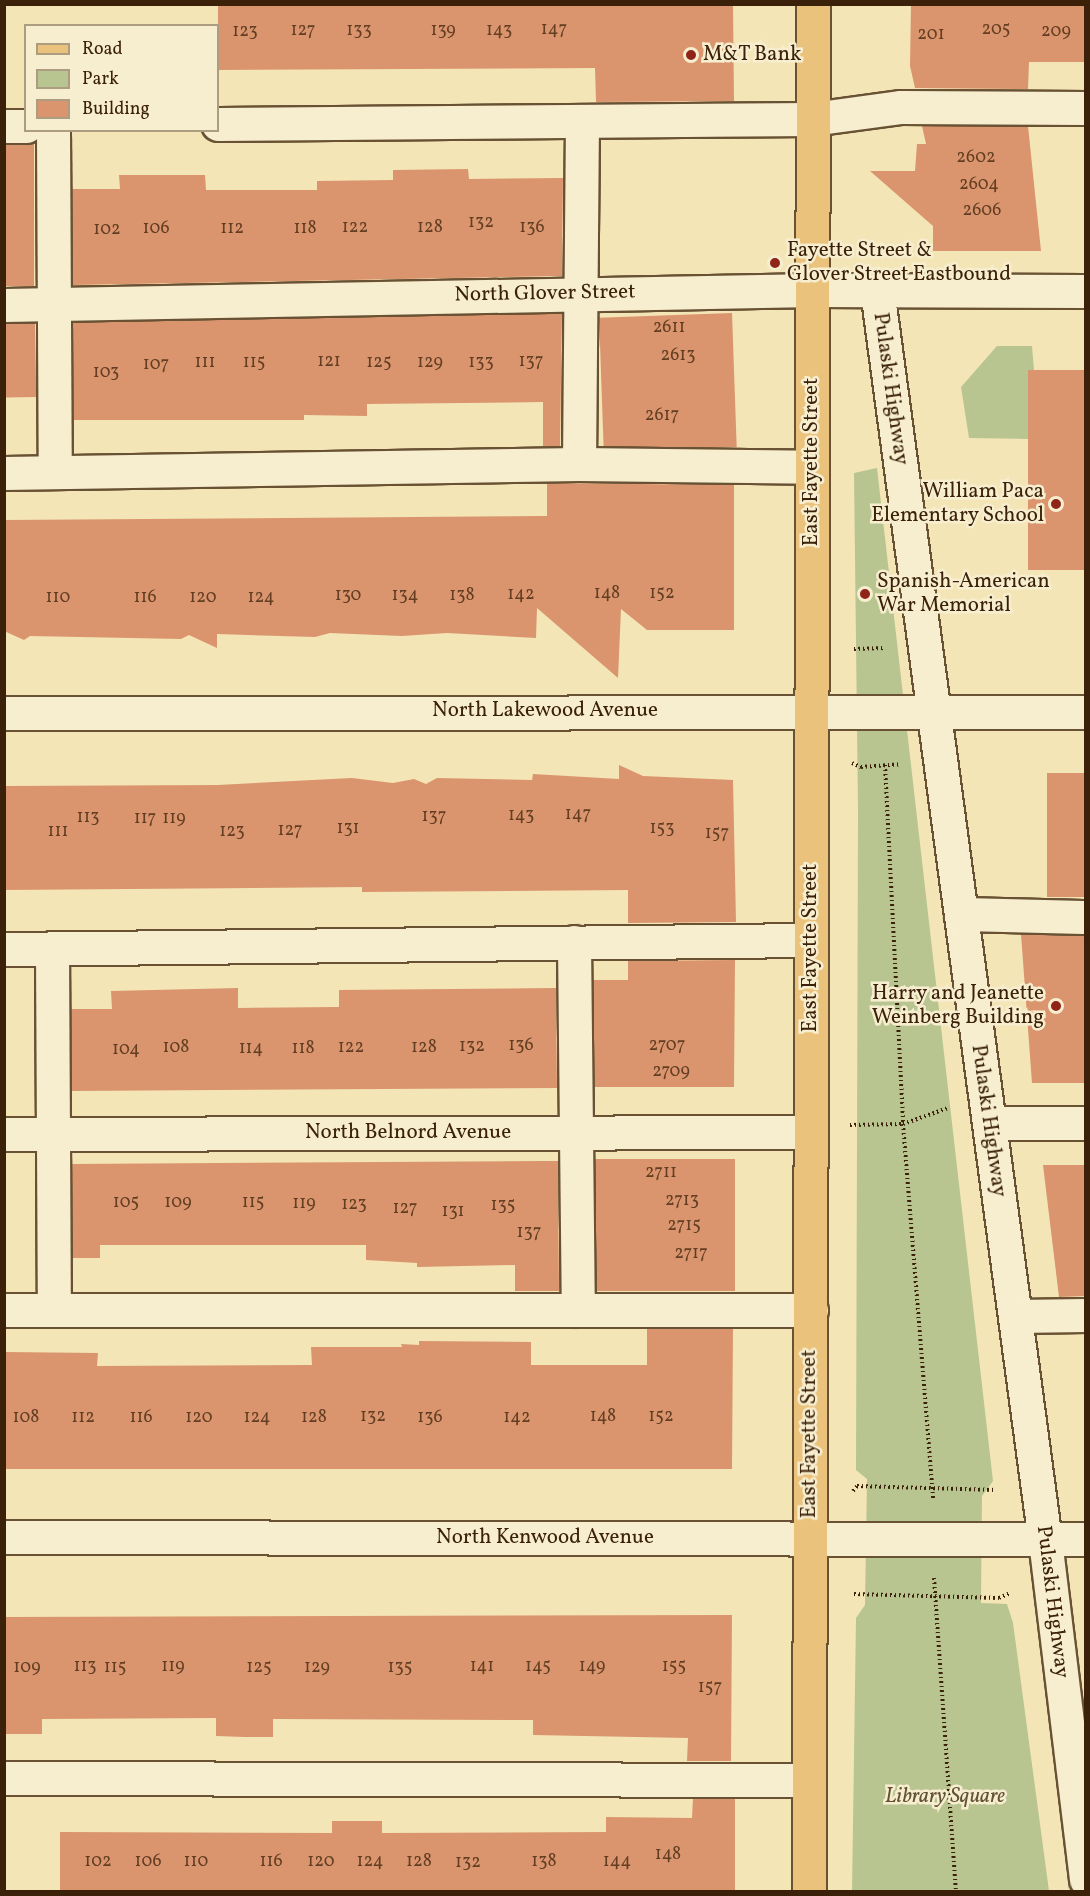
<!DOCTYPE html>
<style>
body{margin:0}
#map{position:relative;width:1090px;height:1896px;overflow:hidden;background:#f3e5b6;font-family:Vollkorn,serif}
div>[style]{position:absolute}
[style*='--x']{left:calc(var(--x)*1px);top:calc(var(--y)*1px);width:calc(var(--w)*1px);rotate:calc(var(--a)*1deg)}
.green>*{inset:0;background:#b8c591}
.building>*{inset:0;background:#da956e;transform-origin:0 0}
.path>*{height:4px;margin-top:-2px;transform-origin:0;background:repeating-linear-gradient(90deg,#3b2109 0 1.5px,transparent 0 4.5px)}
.roads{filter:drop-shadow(2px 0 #695234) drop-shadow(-2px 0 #695234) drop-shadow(0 2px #695234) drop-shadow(0 -2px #695234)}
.minor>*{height:33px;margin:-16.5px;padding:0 16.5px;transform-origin:16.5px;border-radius:16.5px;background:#f7eed0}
.major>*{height:33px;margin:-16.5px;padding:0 16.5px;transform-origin:16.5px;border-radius:16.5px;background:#eac27b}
.dots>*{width:16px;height:16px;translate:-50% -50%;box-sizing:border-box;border:3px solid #f7eed0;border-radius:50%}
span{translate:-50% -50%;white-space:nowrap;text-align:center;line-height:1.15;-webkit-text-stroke:5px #f7eed0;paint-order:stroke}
.number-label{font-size:18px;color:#633e22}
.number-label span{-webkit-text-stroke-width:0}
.poi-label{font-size:21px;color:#3b2109}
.left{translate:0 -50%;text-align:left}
.right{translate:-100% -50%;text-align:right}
.street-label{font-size:21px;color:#3b2109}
.park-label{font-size:21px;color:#605232;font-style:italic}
.frame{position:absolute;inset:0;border:6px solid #3b2109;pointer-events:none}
.legend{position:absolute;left:24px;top:24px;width:195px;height:108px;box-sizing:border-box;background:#f7eed0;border:2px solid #ac9c80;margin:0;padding:8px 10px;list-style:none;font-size:18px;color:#3b2109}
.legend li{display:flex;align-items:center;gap:12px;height:30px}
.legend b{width:30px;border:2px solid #ac9c80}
</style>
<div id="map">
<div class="green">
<i style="clip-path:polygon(997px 346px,1032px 346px,1034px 370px,1028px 370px,1028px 439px,969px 438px,961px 387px)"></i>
<i style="clip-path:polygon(877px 468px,993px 1481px,982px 1496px,981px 1603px,1007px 1604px,1013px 1623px,1049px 1891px,852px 1892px,856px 1618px,865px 1605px,867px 1479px,856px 1470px,858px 811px,854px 473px)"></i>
</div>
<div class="building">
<i style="clip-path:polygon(218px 4px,733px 4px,734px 101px,596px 102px,595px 68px,218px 70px)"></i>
<i style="clip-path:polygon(911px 4px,1086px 4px,1086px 62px,1029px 62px,1028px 89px,915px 88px,910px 66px)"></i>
<i style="clip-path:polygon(922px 126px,1028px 126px,1041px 251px,933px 251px,933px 226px,870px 171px,915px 171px,917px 144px,926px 144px)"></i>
<i style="left:34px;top:143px;width:143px;height:30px;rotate:90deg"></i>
<i style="clip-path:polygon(468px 169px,469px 179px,563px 178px,562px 276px,73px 285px,72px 189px,120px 189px,119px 175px,205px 175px,206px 190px,317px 190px,317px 181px,393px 180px,393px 170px)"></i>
<i style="clip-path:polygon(562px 313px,560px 446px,543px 446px,543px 402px,367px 404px,367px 416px,304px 415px,304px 420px,73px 420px,73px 322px)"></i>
<i style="left:732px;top:313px;width:134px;height:133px;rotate:88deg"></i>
<i style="left:35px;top:323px;width:74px;height:31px;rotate:89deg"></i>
<i style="left:1028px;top:370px;width:58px;height:200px"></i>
<i style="clip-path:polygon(547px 483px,734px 485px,734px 630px,647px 630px,621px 609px,618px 678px,537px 608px,536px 638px,447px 633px,402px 636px,330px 633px,315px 637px,217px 634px,217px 648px,189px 635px,181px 639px,30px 636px,24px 640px,4px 631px,4px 520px,547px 516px)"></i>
<i style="clip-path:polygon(619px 765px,643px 776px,733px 780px,736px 922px,628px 923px,628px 890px,362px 892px,362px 887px,4px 890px,4px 786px,218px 785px,352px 778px,393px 783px,414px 779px,426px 784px,437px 778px,532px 780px,533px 774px,619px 779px)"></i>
<i style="left:1047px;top:773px;width:39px;height:124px"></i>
<i style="clip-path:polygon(1021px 934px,1086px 936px,1086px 1083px,1032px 1083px)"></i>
<i style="clip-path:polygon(735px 960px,734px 1087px,594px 1087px,593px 980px,628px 980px,628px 961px)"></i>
<i style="clip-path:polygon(238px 988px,238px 1008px,339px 1007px,339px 990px,556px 988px,557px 1088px,72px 1091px,71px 1009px,112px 1009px,111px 991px)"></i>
<i style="left:595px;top:1159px;width:140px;height:132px"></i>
<i style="clip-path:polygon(541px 1161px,558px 1161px,559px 1291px,515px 1291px,515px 1265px,417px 1267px,417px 1263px,366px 1260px,366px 1245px,100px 1245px,100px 1258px,72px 1258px,72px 1164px)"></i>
<i style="clip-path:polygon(1043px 1165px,1086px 1165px,1086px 1296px,1059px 1297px)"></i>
<i style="clip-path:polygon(647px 1329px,733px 1329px,732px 1469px,4px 1469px,4px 1352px,98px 1353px,97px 1366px,312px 1365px,311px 1347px,402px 1347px,401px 1344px,419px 1345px,419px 1341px,531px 1342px,531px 1365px,647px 1365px)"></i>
<i style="clip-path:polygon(732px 1615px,731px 1761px,687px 1761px,688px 1738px,533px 1735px,533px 1720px,273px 1719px,273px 1737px,245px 1737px,216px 1736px,216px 1718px,42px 1719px,42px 1734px,4px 1734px,4px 1617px)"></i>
<i style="clip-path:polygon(693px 1798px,735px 1799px,735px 1892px,60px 1892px,60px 1832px,332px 1833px,332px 1821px,382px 1821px,382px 1833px,606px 1832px,606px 1817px,692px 1818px)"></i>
</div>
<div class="path">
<i style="--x:854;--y:649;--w:31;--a:-2"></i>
<i style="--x:852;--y:763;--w:10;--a:24"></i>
<i style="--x:861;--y:767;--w:39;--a:-4"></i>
<i style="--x:885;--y:765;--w:359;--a:87.1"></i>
<i style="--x:903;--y:1124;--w:376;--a:85.4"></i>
<i style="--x:850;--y:1125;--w:53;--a:-1.1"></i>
<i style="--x:903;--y:1124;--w:48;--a:-19.6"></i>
<i style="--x:853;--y:1491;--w:6;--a:-51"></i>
<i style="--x:857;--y:1486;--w:139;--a:1.6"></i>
<i style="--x:934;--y:1578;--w:315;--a:86"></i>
<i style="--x:854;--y:1594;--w:145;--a:1.6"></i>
<i style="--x:999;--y:1598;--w:13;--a:-23"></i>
</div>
<div class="roads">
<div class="minor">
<i style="--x:218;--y:124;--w:594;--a:-0.48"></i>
<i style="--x:812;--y:119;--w:90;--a:-7.7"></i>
<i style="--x:901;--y:107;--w:185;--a:0.3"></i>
<i style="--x:4;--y:126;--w:22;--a:0"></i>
<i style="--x:53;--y:130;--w:341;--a:89.7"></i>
<i style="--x:877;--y:290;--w:1261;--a:82.35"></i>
<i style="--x:1045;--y:1540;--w:342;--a:83.1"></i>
<i style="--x:4;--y:305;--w:810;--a:-1.06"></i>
<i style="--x:814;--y:290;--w:272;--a:0.2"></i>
<i style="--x:579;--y:464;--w:343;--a:-89.5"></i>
<i style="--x:4;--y:473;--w:575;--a:-0.9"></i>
<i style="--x:579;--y:464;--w:233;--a:0.7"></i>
<i style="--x:4;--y:713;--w:1082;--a:-0.05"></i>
<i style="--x:961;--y:914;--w:125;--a:1.4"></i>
<i style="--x:574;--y:942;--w:368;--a:89.4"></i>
<i style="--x:52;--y:948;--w:362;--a:89.7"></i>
<i style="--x:4;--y:949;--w:807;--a:-0.64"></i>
<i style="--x:989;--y:1123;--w:97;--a:0"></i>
<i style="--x:4;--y:1134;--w:807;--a:-0.14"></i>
<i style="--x:4;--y:1310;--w:807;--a:0"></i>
<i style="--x:1015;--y:1316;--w:71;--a:-0.8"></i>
<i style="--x:4;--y:1537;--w:1082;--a:0.11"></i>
<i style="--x:4;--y:1778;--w:805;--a:0.14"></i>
</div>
<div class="major">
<i style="--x:809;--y:1892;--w:1888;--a:-89.88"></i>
</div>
</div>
<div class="dots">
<i style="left:691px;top:55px;background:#8f2418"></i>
<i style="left:775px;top:263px;background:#8f2418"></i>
<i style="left:1056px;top:504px;background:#8f2418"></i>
<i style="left:865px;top:594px;background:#8f2418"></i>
<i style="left:1056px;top:1006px;background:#8f2418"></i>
</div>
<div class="number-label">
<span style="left:554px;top:30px">147</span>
<span style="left:996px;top:30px">205</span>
<span style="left:303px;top:31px">127</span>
<span style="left:359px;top:31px">133</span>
<span style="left:443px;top:31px">139</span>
<span style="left:499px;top:31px">143</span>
<span style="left:245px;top:32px">123</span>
<span style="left:1056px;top:32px">209</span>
<span style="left:931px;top:35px">201</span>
<span style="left:976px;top:158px">2602</span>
<span style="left:979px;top:185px">2604</span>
<span style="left:982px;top:211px">2606</span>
<span style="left:481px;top:223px">132</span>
<span style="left:355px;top:228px">122</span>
<span style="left:430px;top:228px">128</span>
<span style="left:532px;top:228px">136</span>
<span style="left:156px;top:229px">106</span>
<span style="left:232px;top:229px">112</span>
<span style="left:305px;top:229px">118</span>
<span style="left:107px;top:230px">102</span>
<span style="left:669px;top:328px">2611</span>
<span style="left:678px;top:356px">2613</span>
<span style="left:329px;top:362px">121</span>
<span style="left:531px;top:362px">137</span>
<span style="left:205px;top:363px">111</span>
<span style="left:254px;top:363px">115</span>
<span style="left:379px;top:363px">125</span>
<span style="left:430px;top:363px">129</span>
<span style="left:481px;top:363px">133</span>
<span style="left:156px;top:365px">107</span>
<span style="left:106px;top:373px">103</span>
<span style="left:662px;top:416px">2617</span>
<span style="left:607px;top:594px">148</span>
<span style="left:662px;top:594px">152</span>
<span style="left:521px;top:595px">142</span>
<span style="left:348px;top:596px">130</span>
<span style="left:405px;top:596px">134</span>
<span style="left:462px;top:596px">138</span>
<span style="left:58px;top:598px">110</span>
<span style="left:145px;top:598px">116</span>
<span style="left:203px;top:598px">120</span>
<span style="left:261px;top:598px">124</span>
<span style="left:578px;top:815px">147</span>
<span style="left:521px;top:816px">143</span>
<span style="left:434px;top:817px">137</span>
<span style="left:88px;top:818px">113</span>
<span style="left:145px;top:819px">117</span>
<span style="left:174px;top:819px">119</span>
<span style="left:348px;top:829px">131</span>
<span style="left:662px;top:829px">153</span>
<span style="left:290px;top:831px">127</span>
<span style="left:58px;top:832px">111</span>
<span style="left:232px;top:832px">123</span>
<span style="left:717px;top:834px">157</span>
<span style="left:521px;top:1046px">136</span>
<span style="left:667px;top:1046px">2707</span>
<span style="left:472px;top:1047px">132</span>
<span style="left:176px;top:1048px">108</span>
<span style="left:351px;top:1048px">122</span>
<span style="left:424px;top:1048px">128</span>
<span style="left:251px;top:1049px">114</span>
<span style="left:303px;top:1049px">118</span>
<span style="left:126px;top:1050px">104</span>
<span style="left:671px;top:1072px">2709</span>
<span style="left:661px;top:1173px">2711</span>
<span style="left:682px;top:1201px">2713</span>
<span style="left:126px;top:1203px">105</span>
<span style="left:178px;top:1203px">109</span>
<span style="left:253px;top:1203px">115</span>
<span style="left:304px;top:1204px">119</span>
<span style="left:354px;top:1205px">123</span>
<span style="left:503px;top:1206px">135</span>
<span style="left:405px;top:1209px">127</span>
<span style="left:453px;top:1212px">131</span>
<span style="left:684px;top:1226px">2715</span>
<span style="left:529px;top:1233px">137</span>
<span style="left:691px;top:1254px">2717</span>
<span style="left:373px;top:1417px">132</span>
<span style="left:603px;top:1417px">148</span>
<span style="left:661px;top:1417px">152</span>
<span style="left:26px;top:1418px">108</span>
<span style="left:83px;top:1418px">112</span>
<span style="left:141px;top:1418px">116</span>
<span style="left:199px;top:1418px">120</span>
<span style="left:257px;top:1418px">124</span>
<span style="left:314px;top:1418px">128</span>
<span style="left:430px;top:1418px">136</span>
<span style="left:517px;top:1418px">142</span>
<span style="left:85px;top:1667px">113</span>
<span style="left:173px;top:1667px">119</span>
<span style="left:482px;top:1667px">141</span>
<span style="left:538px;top:1667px">145</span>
<span style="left:592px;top:1667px">149</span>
<span style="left:674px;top:1667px">155</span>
<span style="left:27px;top:1668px">109</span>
<span style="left:115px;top:1668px">115</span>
<span style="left:259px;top:1668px">125</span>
<span style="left:317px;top:1668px">129</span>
<span style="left:400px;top:1668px">135</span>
<span style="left:710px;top:1688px">157</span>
<span style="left:668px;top:1855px">148</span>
<span style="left:98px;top:1862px">102</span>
<span style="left:148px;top:1862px">106</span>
<span style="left:196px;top:1862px">110</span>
<span style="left:271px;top:1862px">116</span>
<span style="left:321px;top:1862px">120</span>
<span style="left:370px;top:1862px">124</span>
<span style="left:419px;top:1862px">128</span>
<span style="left:544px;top:1862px">138</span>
<span style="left:617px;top:1862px">144</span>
<span style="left:468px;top:1863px">132</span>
</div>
<div class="poi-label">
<span class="left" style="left:703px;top:55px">M&amp;T Bank</span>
<span class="left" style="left:787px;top:263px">Fayette Street &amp;<br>Glover Street Eastbound</span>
<span class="right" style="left:1044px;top:504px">William Paca<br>Elementary School</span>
<span class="left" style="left:877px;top:594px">Spanish-American<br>War Memorial</span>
<span class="right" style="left:1044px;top:1006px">Harry and Jeanette<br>Weinberg Building</span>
</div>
<div class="street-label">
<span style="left:545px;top:294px;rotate:-1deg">North Glover Street</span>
<span style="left:890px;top:389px;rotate:82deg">Pulaski Highway</span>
<span style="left:812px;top:462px;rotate:-90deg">East Fayette Street</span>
<span style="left:545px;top:711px">North Lakewood Avenue</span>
<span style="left:811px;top:948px;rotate:-90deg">East Fayette Street</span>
<span style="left:988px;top:1121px;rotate:82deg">Pulaski Highway</span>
<span style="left:408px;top:1133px">North Belnord Avenue</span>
<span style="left:810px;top:1434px;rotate:-90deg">East Fayette Street</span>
<span style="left:545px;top:1538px">North Kenwood Avenue</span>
<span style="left:1052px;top:1602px;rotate:83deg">Pulaski Highway</span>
</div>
<div class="park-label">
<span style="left:945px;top:1797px">Library Square</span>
</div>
<div class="frame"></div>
<ul class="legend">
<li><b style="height:8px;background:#eac27b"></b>Road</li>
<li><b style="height:16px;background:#b8c591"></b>Park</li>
<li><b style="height:16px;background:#da956e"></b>Building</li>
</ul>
</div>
